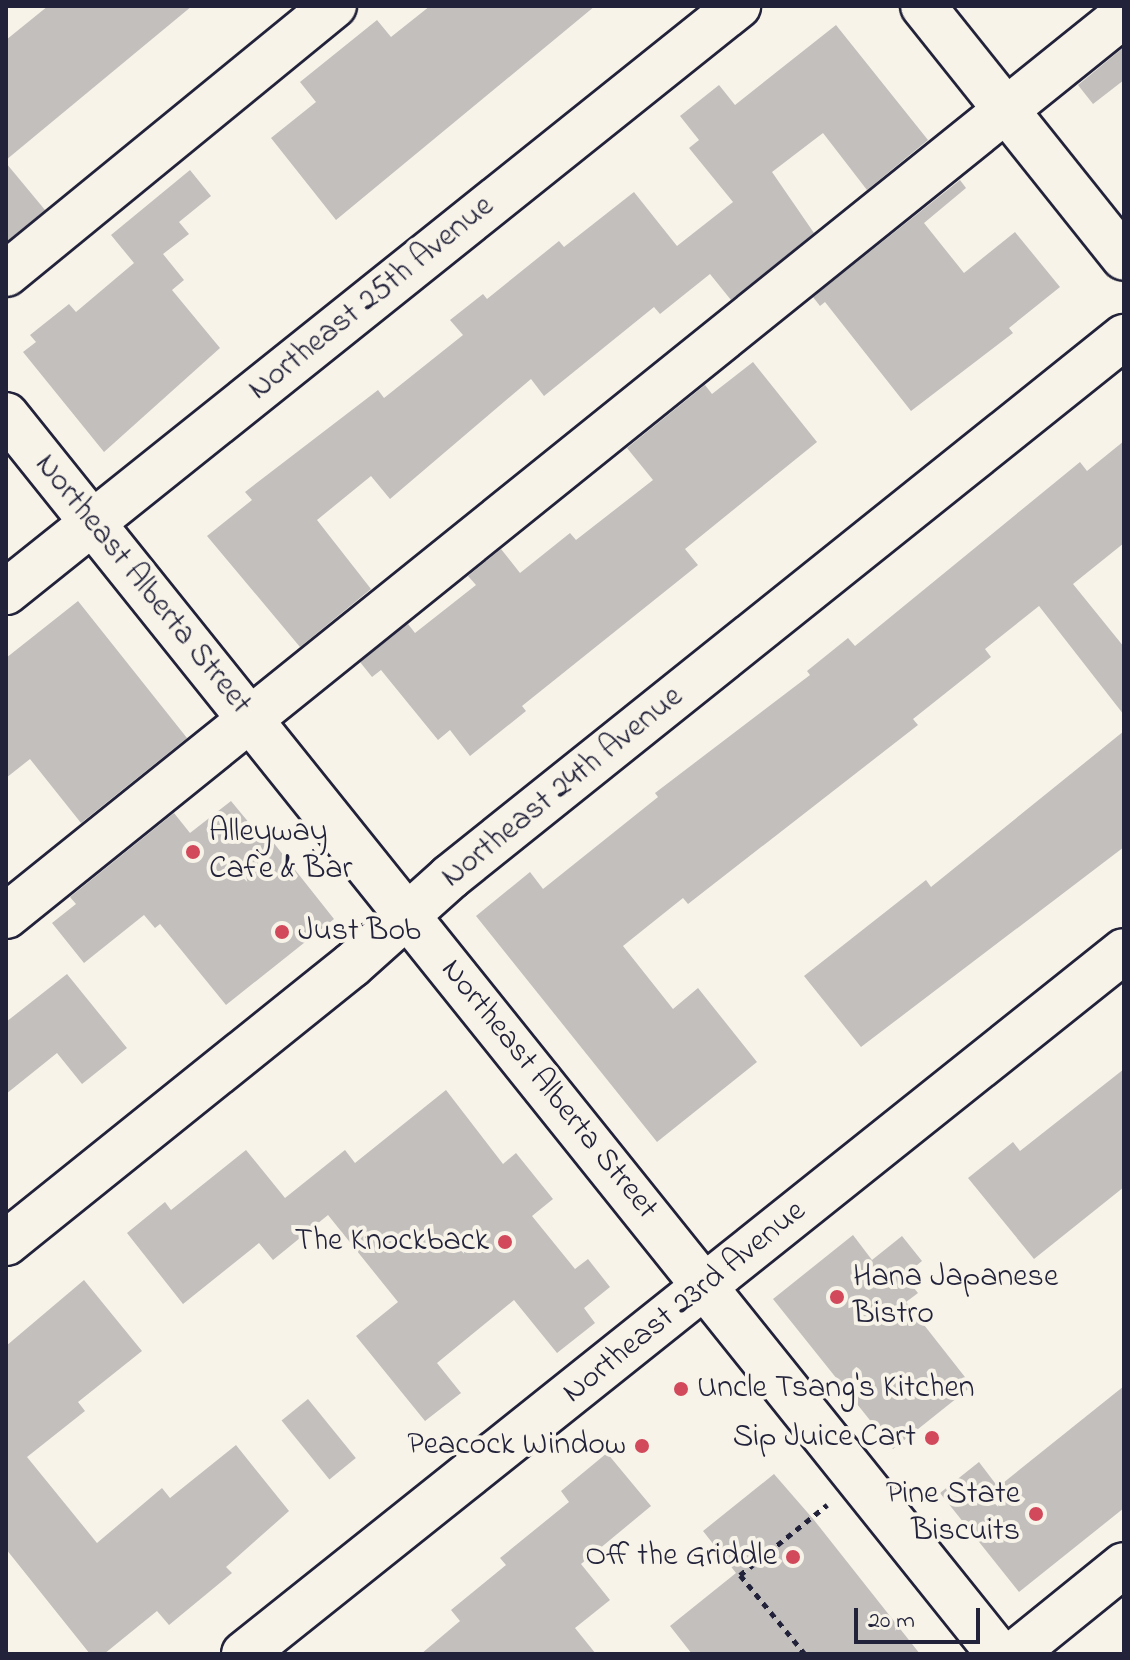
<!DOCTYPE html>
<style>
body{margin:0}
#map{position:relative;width:1130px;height:1660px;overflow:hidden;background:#f7f3e8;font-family:"Indie Flower",sans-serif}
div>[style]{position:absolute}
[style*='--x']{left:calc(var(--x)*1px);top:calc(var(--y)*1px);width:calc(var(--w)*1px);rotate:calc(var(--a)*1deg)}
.building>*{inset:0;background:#c2bfbd;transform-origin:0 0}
.path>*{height:5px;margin-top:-2.5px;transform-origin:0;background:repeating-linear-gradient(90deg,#22223b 0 6px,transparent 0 12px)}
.roads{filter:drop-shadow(2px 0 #22223b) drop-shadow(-2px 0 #22223b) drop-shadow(0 2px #22223b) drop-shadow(0 -2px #22223b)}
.minor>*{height:44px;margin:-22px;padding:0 22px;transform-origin:22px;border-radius:22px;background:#f7f3e8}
.dots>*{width:22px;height:22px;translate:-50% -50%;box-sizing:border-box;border:4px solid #f7f3e8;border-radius:50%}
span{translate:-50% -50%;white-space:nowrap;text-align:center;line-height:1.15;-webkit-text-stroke:8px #f7f3e8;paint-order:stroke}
.street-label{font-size:32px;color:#22223b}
.poi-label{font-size:32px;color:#22223b}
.left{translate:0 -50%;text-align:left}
.right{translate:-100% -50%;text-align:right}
.frame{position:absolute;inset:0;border:8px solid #22223b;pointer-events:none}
.scale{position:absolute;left:854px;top:1608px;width:126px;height:36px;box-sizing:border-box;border:4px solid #22223b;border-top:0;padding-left:10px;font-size:24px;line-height:28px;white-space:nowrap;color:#22223b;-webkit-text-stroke:6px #f7f3e8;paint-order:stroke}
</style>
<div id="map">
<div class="building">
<i style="clip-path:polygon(48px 6px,192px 6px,6px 160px,6px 40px)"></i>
<i style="clip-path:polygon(430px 6px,595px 6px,336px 220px,271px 138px,316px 102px,300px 82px,377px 20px,391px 37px)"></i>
<i style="clip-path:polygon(836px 25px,928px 140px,867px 190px,823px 133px,772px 172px,814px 233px,731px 300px,710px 274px,660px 314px,654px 307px,544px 396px,531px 379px,390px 499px,371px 476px,317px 520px,371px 589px,300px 647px,207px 536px,252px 500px,245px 492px,378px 390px,384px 398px,463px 335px,450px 320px,483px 294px,487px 299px,559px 241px,564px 247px,634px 192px,677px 246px,733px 202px,689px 148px,699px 140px,680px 116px,719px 85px,735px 105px)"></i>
<i style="clip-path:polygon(1124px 47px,1124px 80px,1093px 104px,1078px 85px)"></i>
<i style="clip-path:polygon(6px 163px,45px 210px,6px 242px)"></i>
<i style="clip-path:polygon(190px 170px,211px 196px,179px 222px,189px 234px,163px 254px,184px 280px,172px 290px,220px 348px,104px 452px,23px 352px,36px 342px,30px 335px,69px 304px,76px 312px,134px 263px,111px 235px)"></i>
<i style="clip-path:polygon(960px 180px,966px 188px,924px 223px,964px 273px,1015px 232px,1060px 287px,1009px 328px,1013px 333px,911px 411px,825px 302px,820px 306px,813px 297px)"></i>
<i style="clip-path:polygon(753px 362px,817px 442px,685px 549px,698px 565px,522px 706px,526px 711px,470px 756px,450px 730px,438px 740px,381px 670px,372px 677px,360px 662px,408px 624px,415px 633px,476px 585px,468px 576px,501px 549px,520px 573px,570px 533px,576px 540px,653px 480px,627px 448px,705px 385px,712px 394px)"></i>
<i style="clip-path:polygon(1124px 441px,1124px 543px,1073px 584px,1124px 647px,1124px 715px,1039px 606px,985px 649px,991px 657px,913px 719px,918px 725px,688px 904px,683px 898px,623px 946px,673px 1009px,698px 988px,757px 1062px,657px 1142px,476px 916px,530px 872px,543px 889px,658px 797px,655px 793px,810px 675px,807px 671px,848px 638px,855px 646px,1080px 462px,1087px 471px)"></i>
<i style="clip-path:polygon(78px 601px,187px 738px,81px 823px,30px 759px,6px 778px,6px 658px)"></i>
<i style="clip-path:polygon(1124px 731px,1124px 847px,861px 1047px,804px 976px,926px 880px,931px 887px)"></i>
<i style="clip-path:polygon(231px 801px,264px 841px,269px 837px,334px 919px,226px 1005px,160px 924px,155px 928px,144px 915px,84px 963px,52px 923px,76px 904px,70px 897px,174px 813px,190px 833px)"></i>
<i style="clip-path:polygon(67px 974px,127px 1048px,82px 1084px,57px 1053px,6px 1094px,6px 1022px)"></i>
<i style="clip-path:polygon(1124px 1069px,1124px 1187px,1034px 1259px,968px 1178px,1013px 1142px,1020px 1151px)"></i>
<i style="clip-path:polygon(446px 1090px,503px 1164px,516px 1153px,553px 1199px,532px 1216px,575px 1269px,588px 1259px,610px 1287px,584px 1308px,595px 1323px,557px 1353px,514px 1300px,437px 1363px,461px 1393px,425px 1421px,356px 1336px,398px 1302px,328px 1215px,273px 1260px,259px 1243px,183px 1304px,127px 1233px,165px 1202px,171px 1210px,246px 1150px,285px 1198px,345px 1150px,355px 1163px)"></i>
<i style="clip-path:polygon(853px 1235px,872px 1260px,902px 1236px,922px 1261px,904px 1276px,918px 1293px,906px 1302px,972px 1386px,893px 1449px,773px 1299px)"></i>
<i style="clip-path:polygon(84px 1280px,142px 1351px,78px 1402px,85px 1411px,27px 1457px,97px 1543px,162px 1488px,170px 1498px,236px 1445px,289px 1511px,226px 1567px,232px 1573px,169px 1625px,157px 1611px,104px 1654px,90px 1654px,6px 1549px,6px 1346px)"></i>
<i style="clip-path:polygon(1124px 1386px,1124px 1508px,1019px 1592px,940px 1493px,979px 1462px,998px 1487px)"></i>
<i style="left:308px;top:1399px;width:76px;height:34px;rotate:51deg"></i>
<i style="clip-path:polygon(607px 1453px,651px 1506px,581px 1564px,610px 1600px,575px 1628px,596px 1654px,421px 1654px,460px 1621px,451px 1610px,506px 1565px,500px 1558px,569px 1502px,561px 1491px)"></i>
<i style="clip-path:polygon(774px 1474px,814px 1520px,920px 1654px,692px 1654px,670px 1626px,736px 1573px,703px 1531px)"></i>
</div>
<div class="path">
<i style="--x:805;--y:1654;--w:102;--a:-129.4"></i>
<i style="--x:740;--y:1575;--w:112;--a:-38.8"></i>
</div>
<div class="roads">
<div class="minor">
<i style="--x:923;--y:6;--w:322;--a:51.4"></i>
<i style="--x:6;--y:274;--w:424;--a:-39.3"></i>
<i style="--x:6;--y:415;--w:1588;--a:51.29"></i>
<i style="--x:6;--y:592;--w:938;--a:-38.68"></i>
<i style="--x:6;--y:916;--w:1436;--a:-38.87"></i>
<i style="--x:6;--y:1243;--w:444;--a:-38.8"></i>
<i style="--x:352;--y:965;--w:132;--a:-41.9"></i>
<i style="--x:450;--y:877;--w:864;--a:-38.7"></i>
<i style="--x:244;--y:1654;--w:1126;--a:-38.62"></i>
<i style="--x:1014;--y:1654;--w:141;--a:-39"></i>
</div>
</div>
<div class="dots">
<i style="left:193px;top:852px;background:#d1495b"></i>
<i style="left:282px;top:932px;background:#d1495b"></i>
<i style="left:505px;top:1242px;background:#d1495b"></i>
<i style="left:837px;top:1297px;background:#d1495b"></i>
<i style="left:681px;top:1389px;background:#d1495b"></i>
<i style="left:932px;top:1438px;background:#d1495b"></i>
<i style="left:642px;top:1446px;background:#d1495b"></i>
<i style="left:1036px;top:1514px;background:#d1495b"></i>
<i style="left:793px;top:1557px;background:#d1495b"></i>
</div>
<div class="street-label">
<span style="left:372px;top:299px;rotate:-39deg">Northeast 25th Avenue</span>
<span style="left:142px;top:585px;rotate:51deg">Northeast Alberta Street</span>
<span style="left:563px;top:788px;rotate:-39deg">Northeast 24th Avenue</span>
<span style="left:548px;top:1090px;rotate:51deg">Northeast Alberta Street</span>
<span style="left:685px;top:1303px;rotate:-39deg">Northeast 23rd Avenue</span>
</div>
<div class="poi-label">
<span class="left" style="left:209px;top:852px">Alleyway<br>Cafe &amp; Bar</span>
<span class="left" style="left:298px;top:932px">Just Bob</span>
<span class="right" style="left:489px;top:1242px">The Knockback</span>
<span class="left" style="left:853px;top:1297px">Hana Japanese<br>Bistro</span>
<span class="left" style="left:697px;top:1389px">Uncle Tsang's Kitchen</span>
<span class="right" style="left:916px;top:1438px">Sip Juice Cart</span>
<span class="right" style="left:626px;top:1446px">Peacock Window</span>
<span class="right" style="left:1020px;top:1514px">Pine State<br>Biscuits</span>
<span class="right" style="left:777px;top:1557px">Off the Griddle</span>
</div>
<div class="frame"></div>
<div class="scale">20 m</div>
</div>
